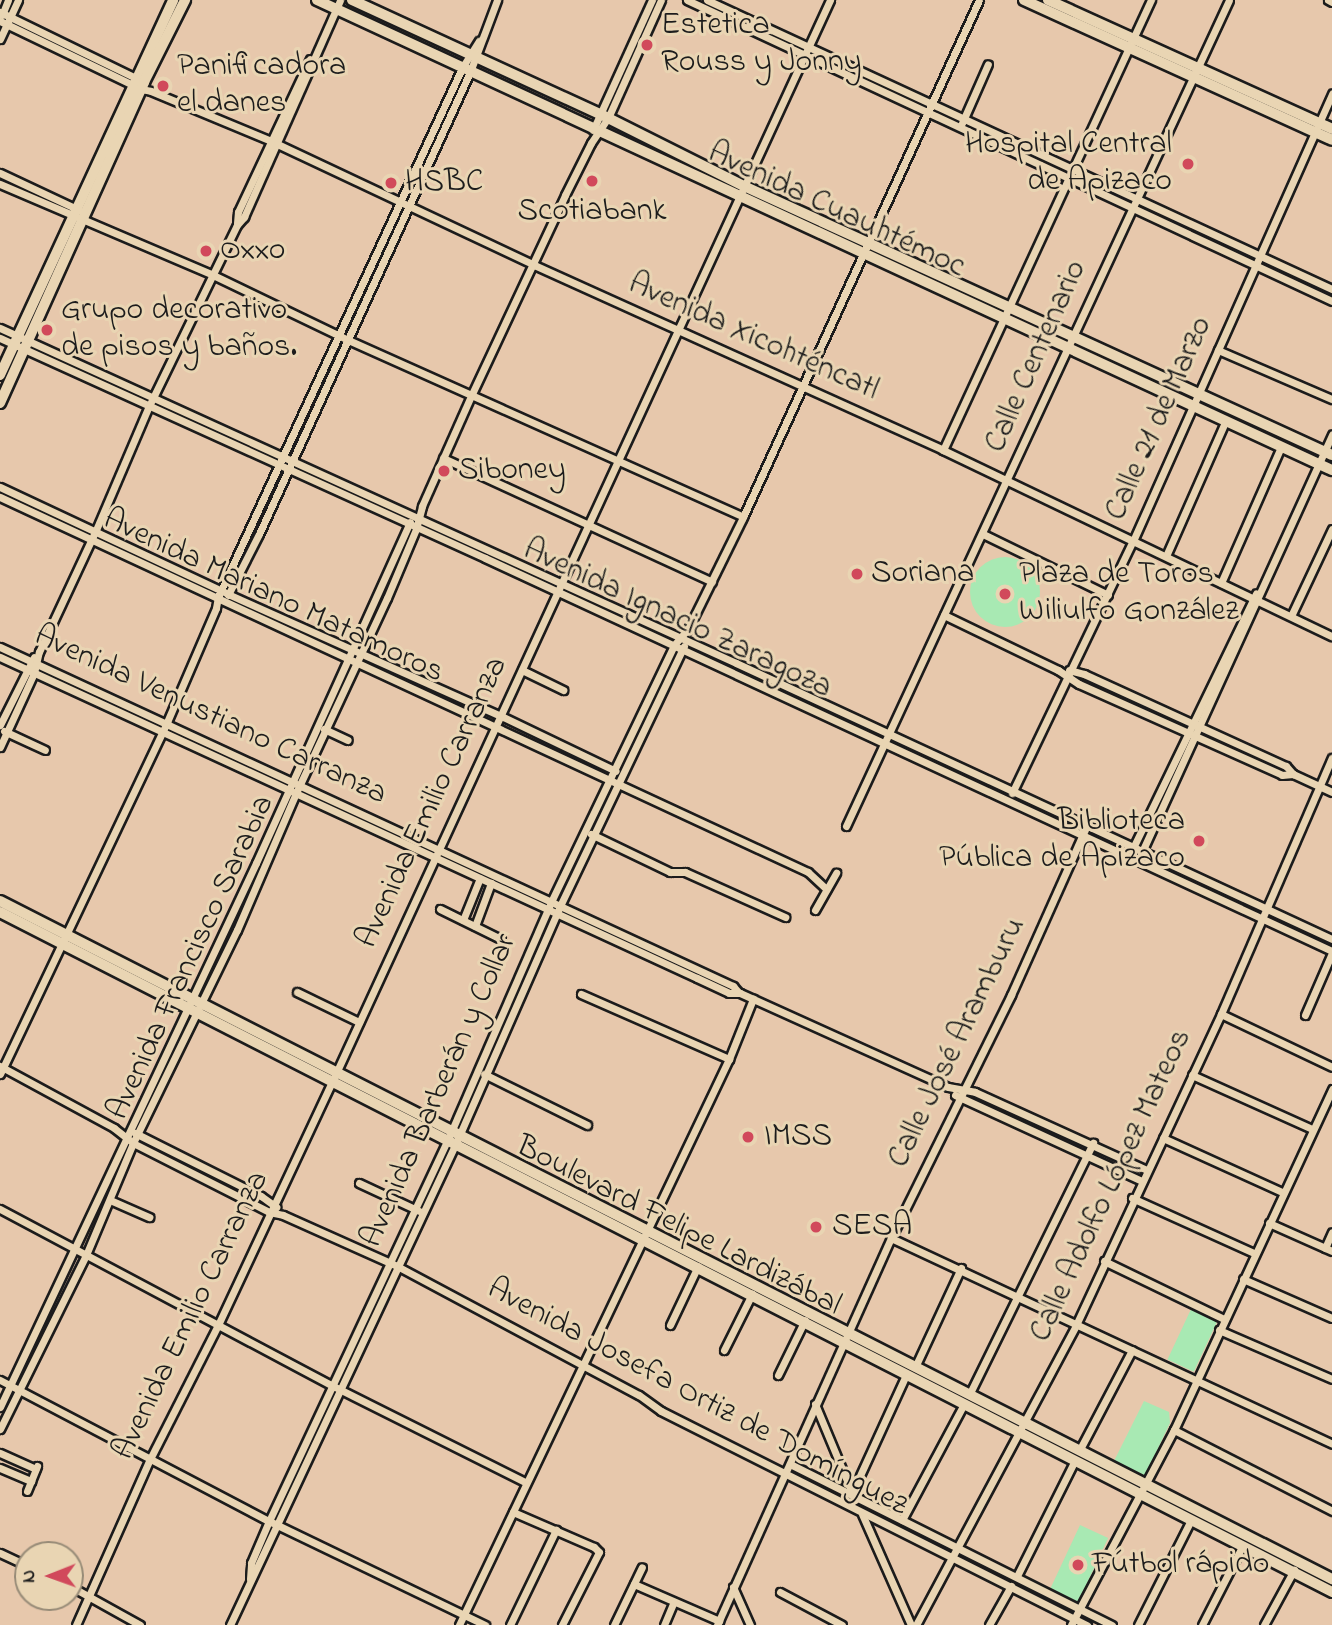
<!DOCTYPE html>
<meta charset="utf-8">
<style>
body{margin:0}
#map{position:relative;width:1332px;height:1625px;overflow:hidden;background:#e7c8ac;font-family:"Indie Flower",sans-serif}
div>[style]{position:absolute}
[style*='--x']{left:calc(var(--x)*1px);top:calc(var(--y)*1px);width:calc(var(--w)*1px);rotate:calc(var(--a)*1deg)}
.green>*{inset:0;background:#a8e9b3;transform-origin:0 0}
.round{border-radius:50%}
.roads{filter:drop-shadow(2px 0 #1c1c1c) drop-shadow(-2px 0 #1c1c1c) drop-shadow(0 2px #1c1c1c) drop-shadow(0 -2px #1c1c1c)}
.minor>*{height:7px;margin:-3.5px;padding:0 3.5px;transform-origin:3.5px;border-radius:3.5px;background:#e9d5b3}
.secondary>*{height:10px;margin:-5px;padding:0 5px;transform-origin:5px;border-radius:5px;background:#e9d5b3}
.dots>*{width:19px;height:19px;translate:-50% -50%;box-sizing:border-box;border:4px solid #e9d5b3;border-radius:50%}
span{translate:-50% -50%;white-space:nowrap;text-align:center;line-height:1.15;-webkit-text-stroke:6px #e9d5b3;paint-order:stroke}
.poi-label{font-size:32px;color:#1c1c1c}
.left{translate:0 -50%;text-align:left}
.right{translate:-100% -50%;text-align:right}
.street-label{font-size:32px;color:#1c1c1c}
.north{position:absolute;left:14px;top:1541px;width:70px;height:70px;box-sizing:border-box;background:#e9d5b3;border:2px solid #978b77;border-radius:50%;rotate:269deg;font-size:19px;font-weight:700;line-height:28px;text-align:center;color:#1c1c1c}
.north::after{content:'';display:block;margin:auto;width:24px;height:32px;background:#d1495b;clip-path:polygon(50% 0,100% 100%,50% 72%,0 100%)}
</style>
<div id="map">
<div class="green">
<i class="round" style="left:970px;top:557px;width:70px;height:70px"></i>
<i style="left:1192px;top:1307px;width:29px;height:58px;rotate:25deg"></i>
<i style="clip-path:polygon(1144px 1401px,1169px 1412px,1170px 1423px,1145px 1476px,1114px 1461px)"></i>
<i style="left:1080px;top:1525px;width:31px;height:72px;rotate:25deg"></i>
</div>
<div class="roads">
<div class="minor">
<i style="--x:687;--y:0;--w:712;--a:25.02"></i>
<i style="--x:707;--y:0;--w:689;--a:24.82"></i>
<i style="--x:1328;--y:0;--w:4;--a:27"></i>
<i style="--x:0;--y:12;--w:153;--a:25.9"></i>
<i style="--x:2;--y:15;--w:16;--a:-68"></i>
<i style="--x:0;--y:21;--w:157;--a:25.7"></i>
<i style="--x:141;--y:89;--w:10;--a:11"></i>
<i style="--x:151;--y:91;--w:130;--a:22.6"></i>
<i style="--x:271;--y:141;--w:291;--a:25.2"></i>
<i style="--x:534;--y:265;--w:449;--a:24.3"></i>
<i style="--x:943;--y:450;--w:431;--a:25.6"></i>
<i style="--x:0;--y:39;--w:43;--a:-65.2"></i>
<i style="--x:962;--y:123;--w:64;--a:-66.2"></i>
<i style="--x:593;--y:130;--w:143;--a:-65.6"></i>
<i style="--x:0;--y:173;--w:87;--a:25.1"></i>
<i style="--x:0;--y:184;--w:232;--a:23.1"></i>
<i style="--x:213;--y:275;--w:148;--a:25.7"></i>
<i style="--x:346;--y:339;--w:435;--a:24.1"></i>
<i style="--x:237;--y:223;--w:11;--a:-85"></i>
<i style="--x:238;--y:212;--w:169;--a:-64.8"></i>
<i style="--x:0;--y:328;--w:809;--a:24.47"></i>
<i style="--x:736;--y:663;--w:657;--a:24.85"></i>
<i style="--x:0;--y:338;--w:533;--a:24.4"></i>
<i style="--x:485;--y:558;--w:934;--a:24.89"></i>
<i style="--x:1218;--y:350;--w:124;--a:23.3"></i>
<i style="--x:943;--y:450;--w:496;--a:-65.2"></i>
<i style="--x:443;--y:458;--w:296;--a:24.7"></i>
<i style="--x:0;--y:487;--w:252;--a:25.1"></i>
<i style="--x:228;--y:594;--w:299;--a:24.1"></i>
<i style="--x:501;--y:716;--w:127;--a:25.6"></i>
<i style="--x:0;--y:497;--w:891;--a:24.9"></i>
<i style="--x:808;--y:872;--w:25;--a:43"></i>
<i style="--x:983;--y:534;--w:139;--a:26"></i>
<i style="--x:1166;--y:556;--w:146;--a:-66.2"></i>
<i style="--x:1221;--y:583;--w:149;--a:-66.2"></i>
<i style="--x:228;--y:595;--w:68;--a:-63.1"></i>
<i style="--x:259;--y:534;--w:508;--a:-65.45"></i>
<i style="--x:470;--y:72;--w:77;--a:-69.4"></i>
<i style="--x:944;--y:615;--w:127;--a:25.8"></i>
<i style="--x:1058;--y:670;--w:25;--a:34"></i>
<i style="--x:1079;--y:684;--w:222;--a:24.1"></i>
<i style="--x:1282;--y:775;--w:11;--a:-5"></i>
<i style="--x:1291;--y:616;--w:96;--a:-64.8"></i>
<i style="--x:0;--y:647;--w:808;--a:24.82"></i>
<i style="--x:733;--y:986;--w:9;--a:49"></i>
<i style="--x:0;--y:657;--w:767;--a:24.73"></i>
<i style="--x:697;--y:978;--w:35;--a:25"></i>
<i style="--x:729;--y:993;--w:11;--a:0"></i>
<i style="--x:740;--y:993;--w:228;--a:24.3"></i>
<i style="--x:948;--y:1087;--w:27;--a:10"></i>
<i style="--x:975;--y:1092;--w:189;--a:24.4"></i>
<i style="--x:522;--y:670;--w:46;--a:26"></i>
<i style="--x:1069;--y:670;--w:16;--a:15"></i>
<i style="--x:1084;--y:674;--w:222;--a:24.5"></i>
<i style="--x:1286;--y:766;--w:11;--a:49"></i>
<i style="--x:1293;--y:774;--w:43;--a:24.8"></i>
<i style="--x:0;--y:725;--w:76;--a:-63.4"></i>
<i style="--x:324;--y:729;--w:26;--a:25"></i>
<i style="--x:4;--y:731;--w:45;--a:24.9"></i>
<i style="--x:0;--y:747;--w:81;--a:-65.3"></i>
<i style="--x:34;--y:673;--w:22;--a:-77"></i>
<i style="--x:39;--y:652;--w:135;--a:-65"></i>
<i style="--x:96;--y:530;--w:135;--a:-66.9"></i>
<i style="--x:149;--y:406;--w:201;--a:-64.1"></i>
<i style="--x:237;--y:225;--w:11;--a:-49"></i>
<i style="--x:244;--y:217;--w:237;--a:-66.1"></i>
<i style="--x:1012;--y:793;--w:280;--a:-64.4"></i>
<i style="--x:1133;--y:541;--w:490;--a:-66"></i>
<i style="--x:846;--y:826;--w:910;--a:-65.12"></i>
<i style="--x:591;--y:834;--w:88;--a:25.7"></i>
<i style="--x:670;--y:872;--w:15;--a:0"></i>
<i style="--x:685;--y:872;--w:110;--a:24.2"></i>
<i style="--x:1132;--y:850;--w:285;--a:-64.2"></i>
<i style="--x:1141;--y:854;--w:461;--a:-65.5"></i>
<i style="--x:440;--y:909;--w:68;--a:26.2"></i>
<i style="--x:815;--y:910;--w:43;--a:-60.4"></i>
<i style="--x:463;--y:920;--w:45;--a:-68"></i>
<i style="--x:475;--y:926;--w:46;--a:-69.6"></i>
<i style="--x:297;--y:992;--w:69;--a:25.8"></i>
<i style="--x:581;--y:994;--w:162;--a:23.7"></i>
<i style="--x:1221;--y:1014;--w:123;--a:25.5"></i>
<i style="--x:1305;--y:1015;--w:68;--a:-66.5"></i>
<i style="--x:0;--y:1066;--w:130;--a:28.5"></i>
<i style="--x:114;--y:1128;--w:24;--a:38"></i>
<i style="--x:133;--y:1143;--w:153;--a:26.9"></i>
<i style="--x:269;--y:1212;--w:14;--a:12"></i>
<i style="--x:283;--y:1215;--w:125;--a:24.1"></i>
<i style="--x:397;--y:1266;--w:274;--a:28.1"></i>
<i style="--x:639;--y:1395;--w:27;--a:36"></i>
<i style="--x:661;--y:1411;--w:477;--a:26.7"></i>
<i style="--x:0;--y:1074;--w:390;--a:-64.6"></i>
<i style="--x:167;--y:722;--w:124;--a:-66.7"></i>
<i style="--x:216;--y:608;--w:11;--a:-80"></i>
<i style="--x:218;--y:597;--w:583;--a:-65.24"></i>
<i style="--x:462;--y:68;--w:32;--a:-58"></i>
<i style="--x:484;--y:1074;--w:115;--a:26.3"></i>
<i style="--x:1192;--y:1075;--w:132;--a:24.2"></i>
<i style="--x:955;--y:1095;--w:206;--a:24.7"></i>
<i style="--x:135;--y:1133;--w:141;--a:26.6"></i>
<i style="--x:261;--y:1196;--w:19;--a:36"></i>
<i style="--x:1163;--y:1138;--w:131;--a:24.4"></i>
<i style="--x:359;--y:1183;--w:66;--a:25"></i>
<i style="--x:1132;--y:1198;--w:134;--a:24.3"></i>
<i style="--x:110;--y:1200;--w:43;--a:23.6"></i>
<i style="--x:0;--y:1209;--w:379;--a:28"></i>
<i style="--x:335;--y:1387;--w:212;--a:26.6"></i>
<i style="--x:1269;--y:1223;--w:69;--a:24"></i>
<i style="--x:891;--y:1238;--w:487;--a:25"></i>
<i style="--x:1325;--y:1248;--w:17;--a:-66"></i>
<i style="--x:1104;--y:1261;--w:133;--a:25.8"></i>
<i style="--x:1243;--y:1279;--w:97;--a:23.7"></i>
<i style="--x:670;--y:1325;--w:65;--a:-64.6"></i>
<i style="--x:1219;--y:1330;--w:123;--a:23.4"></i>
<i style="--x:724;--y:1350;--w:63;--a:-63.4"></i>
<i style="--x:916;--y:1365;--w:107;--a:-65.1"></i>
<i style="--x:778;--y:1375;--w:61;--a:-63.9"></i>
<i style="--x:0;--y:1380;--w:304;--a:27.7"></i>
<i style="--x:269;--y:1521;--w:240;--a:25.7"></i>
<i style="--x:970;--y:1393;--w:279;--a:-63.8"></i>
<i style="--x:815;--y:1404;--w:104;--a:67.4"></i>
<i style="--x:0;--y:1407;--w:601;--a:-64.8"></i>
<i style="--x:256;--y:863;--w:374;--a:-65.7"></i>
<i style="--x:0;--y:1429;--w:194;--a:-63.7"></i>
<i style="--x:86;--y:1255;--w:121;--a:-67.2"></i>
<i style="--x:133;--y:1143;--w:237;--a:-64"></i>
<i style="--x:237;--y:930;--w:149;--a:-66.7"></i>
<i style="--x:296;--y:793;--w:215;--a:-65"></i>
<i style="--x:387;--y:598;--w:75;--a:-67.2"></i>
<i style="--x:416;--y:529;--w:24;--a:-75"></i>
<i style="--x:422;--y:506;--w:120;--a:-66"></i>
<i style="--x:471;--y:396;--w:222;--a:-64.9"></i>
<i style="--x:565;--y:195;--w:58;--a:-63.4"></i>
<i style="--x:591;--y:143;--w:30;--a:-56"></i>
<i style="--x:608;--y:118;--w:129;--a:-65.8"></i>
<i style="--x:1174;--y:1430;--w:178;--a:27.1"></i>
<i style="--x:1079;--y:1451;--w:114;--a:-62.3"></i>
<i style="--x:0;--y:1453;--w:39;--a:24"></i>
<i style="--x:790;--y:1464;--w:360;--a:26.6"></i>
<i style="--x:0;--y:1468;--w:34;--a:23"></i>
<i style="--x:27;--y:1491;--w:27;--a:-68"></i>
<i style="--x:852;--y:1493;--w:130;--a:-65.4"></i>
<i style="--x:513;--y:1512;--w:88;--a:23.4"></i>
<i style="--x:594;--y:1547;--w:7;--a:45"></i>
<i style="--x:599;--y:1552;--w:82;--a:116.9"></i>
<i style="--x:862;--y:1514;--w:121;--a:66.2"></i>
<i style="--x:902;--y:1520;--w:132;--a:-61.9"></i>
<i style="--x:0;--y:1553;--w:31;--a:25"></i>
<i style="--x:1017;--y:1576;--w:130;--a:-63.4"></i>
<i style="--x:250;--y:1579;--w:16;--a:-86"></i>
<i style="--x:251;--y:1563;--w:46;--a:-66.8"></i>
<i style="--x:269;--y:1521;--w:432;--a:-64.9"></i>
<i style="--x:452;--y:1130;--w:249;--a:-66.5"></i>
<i style="--x:551;--y:902;--w:285;--a:-64.4"></i>
<i style="--x:674;--y:645;--w:21;--a:-49"></i>
<i style="--x:688;--y:629;--w:125;--a:-63.8"></i>
<i style="--x:743;--y:517;--w:568;--a:-65.46"></i>
<i style="--x:634;--y:1584;--w:93;--a:23.5"></i>
<i style="--x:70;--y:1586;--w:80;--a:29.1"></i>
<i style="--x:733;--y:1587;--w:42;--a:65.9"></i>
<i style="--x:780;--y:1592;--w:70;--a:28"></i>
<i style="--x:76;--y:1625;--w:182;--a:-66"></i>
<i style="--x:150;--y:1459;--w:150;--a:-63.1"></i>
<i style="--x:218;--y:1325;--w:280;--a:-64.9"></i>
<i style="--x:337;--y:1071;--w:1179;--a:-65.28"></i>
<i style="--x:230;--y:1625;--w:532;--a:-64.88"></i>
<i style="--x:456;--y:1143;--w:259;--a:-66.3"></i>
<i style="--x:560;--y:906;--w:288;--a:-64.5"></i>
<i style="--x:459;--y:1625;--w:627;--a:-64.5"></i>
<i style="--x:729;--y:1059;--w:65;--a:-68.2"></i>
<i style="--x:510;--y:1625;--w:106;--a:-64.2"></i>
<i style="--x:614;--y:1625;--w:64;--a:-64.2"></i>
<i style="--x:664;--y:1625;--w:25;--a:-67"></i>
<i style="--x:717;--y:1625;--w:424;--a:-65.8"></i>
<i style="--x:891;--y:1238;--w:271;--a:-63.7"></i>
<i style="--x:1011;--y:995;--w:186;--a:-65.9"></i>
<i style="--x:916;--y:1625;--w:340;--a:-61.9"></i>
<i style="--x:1076;--y:1325;--w:343;--a:-65"></i>
<i style="--x:1221;--y:1014;--w:279;--a:-66.6"></i>
<i style="--x:989;--y:1625;--w:45;--a:-60.6"></i>
<i style="--x:1071;--y:1625;--w:221;--a:-62.2"></i>
<i style="--x:1174;--y:1430;--w:376;--a:-65.1"></i>
<i style="--x:1138;--y:1625;--w:118;--a:-63.2"></i>
<i style="--x:1202;--y:1625;--w:88;--a:-62.9"></i>
<i style="--x:1264;--y:1625;--w:63;--a:-61.4"></i>
</div>
<div class="secondary">
<i style="--x:317;--y:0;--w:1119;--a:24.85"></i>
<i style="--x:352;--y:0;--w:282;--a:24.7"></i>
<i style="--x:608;--y:118;--w:154;--a:26.6"></i>
<i style="--x:746;--y:187;--w:644;--a:24.58"></i>
<i style="--x:1024;--y:0;--w:338;--a:24.4"></i>
<i style="--x:1048;--y:0;--w:312;--a:24.4"></i>
<i style="--x:0;--y:375;--w:413;--a:-65.2"></i>
<i style="--x:0;--y:403;--w:352;--a:-65.8"></i>
<i style="--x:144;--y:82;--w:92;--a:-63.4"></i>
<i style="--x:0;--y:901;--w:1495;--a:26.98"></i>
<i style="--x:0;--y:912;--w:1496;--a:27.04"></i>
</div>
</div>
<div class="dots">
<i style="left:647px;top:45px;background:#d1495b"></i>
<i style="left:163px;top:86px;background:#d1495b"></i>
<i style="left:1188px;top:164px;background:#d1495b"></i>
<i style="left:592px;top:181px;background:#d1495b"></i>
<i style="left:391px;top:183px;background:#d1495b"></i>
<i style="left:206px;top:251px;background:#d1495b"></i>
<i style="left:47px;top:330px;background:#d1495b"></i>
<i style="left:444px;top:471px;background:#d1495b"></i>
<i style="left:857px;top:574px;background:#d1495b"></i>
<i style="left:1005px;top:594px;background:#d1495b"></i>
<i style="left:1199px;top:841px;background:#d1495b"></i>
<i style="left:748px;top:1137px;background:#d1495b"></i>
<i style="left:816px;top:1227px;background:#d1495b"></i>
<i style="left:1078px;top:1565px;background:#d1495b"></i>
</div>
<div class="poi-label">
<span class="left" style="left:661px;top:45px">Estetica<br>Rouss y Jonny</span>
<span class="left" style="left:177px;top:86px">Panificadora<br>el danes</span>
<span class="right" style="left:1172px;top:164px">Hospital Central<br>de Apizaco</span>
<span class="left" style="left:405px;top:183px">HSBC</span>
<span style="left:592px;top:212px">Scotiabank</span>
<span class="left" style="left:220px;top:251px">Oxxo</span>
<span class="left" style="left:61px;top:330px">Grupo decorativo<br>de pisos y baños.</span>
<span class="left" style="left:458px;top:471px">Siboney</span>
<span class="left" style="left:871px;top:574px">Soriana</span>
<span class="left" style="left:1019px;top:594px">Plaza de Toros<br>Wiliulfo González</span>
<span class="right" style="left:1185px;top:841px">Biblioteca<br>Pública de Apizaco</span>
<span class="left" style="left:764px;top:1137px">IMSS</span>
<span class="left" style="left:832px;top:1227px">SESA</span>
<span class="left" style="left:1092px;top:1565px">Fútbol rápido</span>
</div>
<div class="street-label">
<span style="left:836px;top:211px;rotate:25deg">Avenida Cuauhtémoc</span>
<span style="left:753px;top:338px;rotate:24deg">Avenida Xicohténcatl</span>
<span style="left:1037px;top:357px;rotate:-66deg">Calle Centenario</span>
<span style="left:1160px;top:419px;rotate:-66deg">Calle 21 de Marzo</span>
<span style="left:273px;top:597px;rotate:25deg">Avenida Mariano Matamoros</span>
<span style="left:677px;top:620px;rotate:25deg">Avenida Ignacio Zaragoza</span>
<span style="left:210px;top:716px;rotate:25deg">Avenida Venustiano Carranza</span>
<span style="left:433px;top:803px;rotate:-65deg">Avenida Emilio Carranza</span>
<span style="left:192px;top:958px;rotate:-65deg">Avenida Francisco Sarabia</span>
<span style="left:958px;top:1043px;rotate:-64deg">Calle José Aramburu</span>
<span style="left:440px;top:1091px;rotate:-66deg">Avenida Barberán y Collar</span>
<span style="left:1112px;top:1186px;rotate:-65deg">Calle Adolfo López Mateos</span>
<span style="left:678px;top:1227px;rotate:27deg">Boulevard Felipe Lardizábal</span>
<span style="left:192px;top:1316px;rotate:-64deg">Avenida Emilio Carranza</span>
<span style="left:697px;top:1398px;rotate:28deg">Avenida Josefa Ortiz de Domínguez</span>
</div>
<div class="north">N</div>
</div>
